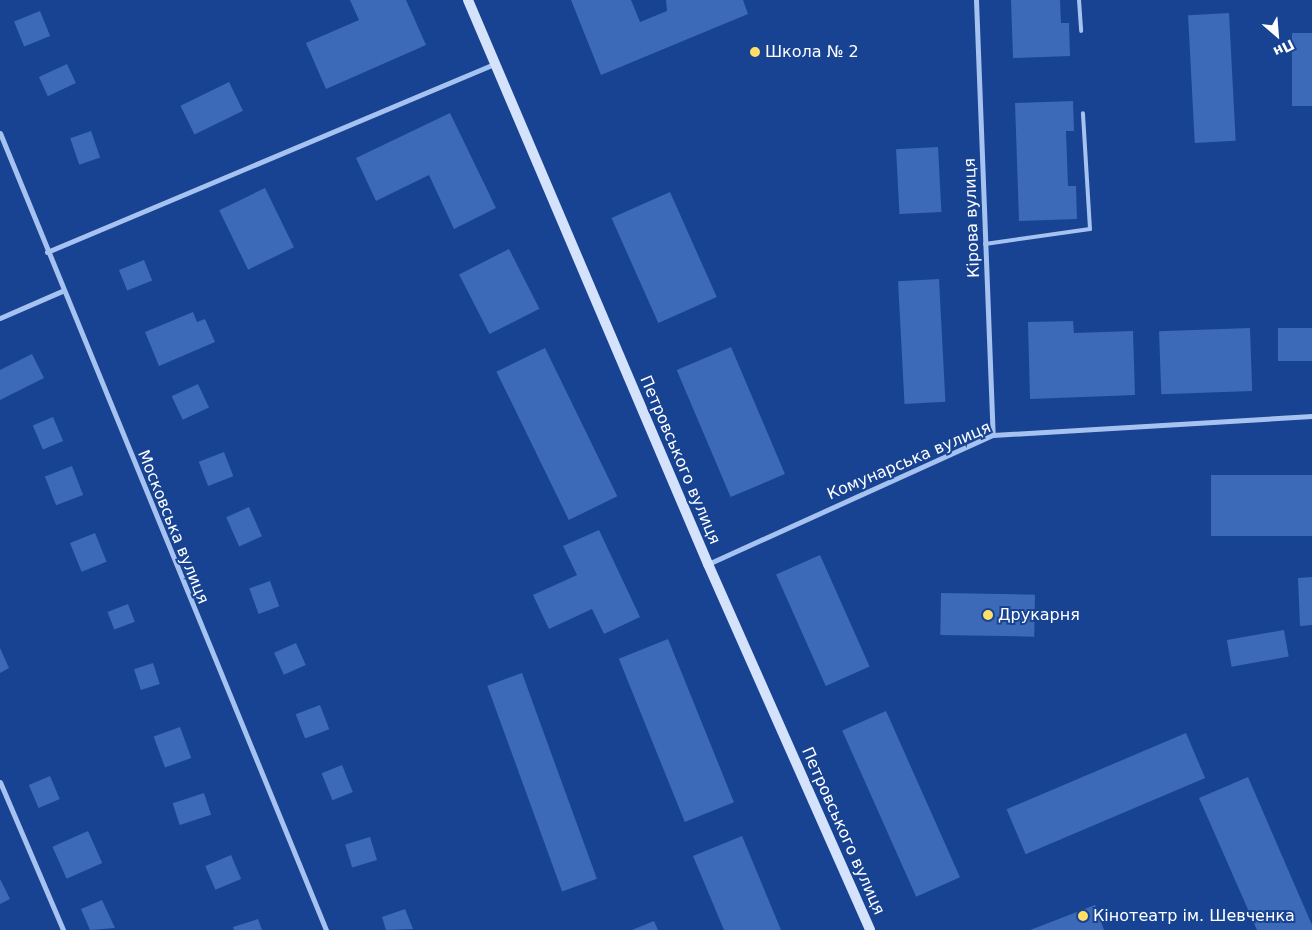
<!DOCTYPE html>
<meta charset="utf-8">
<style>
body{margin:0}
#map{position:relative;width:1312px;height:930px;overflow:hidden;background:#174392;font-family:"DejaVu Sans",sans-serif}
div>[style]{position:absolute}
[style*='--x']{left:calc(var(--x)*1px);top:calc(var(--y)*1px);width:calc(var(--w)*1px);rotate:calc(var(--a)*1deg)}
.building>*{inset:0;background:#3c69b8;transform-origin:0 0}
.lane>*{height:4px;margin:-2px;padding:0 2px;transform-origin:2px;border-radius:2px;background:#a6c2f0}
.street>*{height:5px;margin:-2.5px;padding:0 2.5px;transform-origin:2.5px;border-radius:2.5px;background:#a6c2f0}
.secondary>*{height:10px;margin:-5px;padding:0 5px;transform-origin:5px;border-radius:5px;background:#d4e2fb}
.dots>*{width:14px;height:14px;translate:-50% -50%;box-sizing:border-box;border:2px solid #174392;border-radius:50%}
span{translate:-50% -50%;white-space:nowrap;text-align:center;line-height:1.15;-webkit-text-stroke:4px #174392;paint-order:stroke}
.poi-label{font-size:16px;color:#fff}
.left{translate:0 -50%;text-align:left}
.street-label{font-size:16px;color:#fff}
.north{position:absolute;left:1252px;top:10px;width:50px;height:50px;-webkit-text-stroke:4px #174392;paint-order:stroke;rotate:153deg;font-size:14px;font-weight:700;line-height:20px;text-align:center;color:#fff}
.north::after{content:'';display:block;margin:auto;width:18px;height:22px;background:#fff;clip-path:polygon(50% 0,100% 100%,50% 72%,0 100%)}
</style>
<div id="map">
<div class="building">
<i style="clip-path:polygon(350px 0,406px 0,426px 45px,326px 89px,306px 43px,359px 20px)"></i>
<i style="clip-path:polygon(571px 0,631px 0,640px 22px,667px 11px,666px 0,743px 0,748px 14px,601px 75px)"></i>
<i style="clip-path:polygon(1011px 0,1060px 0,1061px 23px,1069px 23px,1070px 56px,1013px 58px)"></i>
<i style="left:40px;top:11px;width:27px;height:28px;rotate:68deg"></i>
<i style="left:1229px;top:13px;width:128px;height:41px;rotate:87deg"></i>
<i style="left:1312px;top:33px;width:73px;height:20px;rotate:90deg"></i>
<i style="left:67px;top:64px;width:21px;height:31px;rotate:65deg"></i>
<i style="left:229px;top:82px;width:32px;height:54px;rotate:64deg"></i>
<i style="clip-path:polygon(1073px 101px,1074px 131px,1066px 131px,1068px 186px,1076px 186px,1077px 219px,1019px 221px,1015px 103px)"></i>
<i style="clip-path:polygon(450px 113px,496px 208px,454px 229px,429px 175px,376px 201px,356px 158px)"></i>
<i style="left:91px;top:131px;width:28px;height:22px;rotate:71deg"></i>
<i style="left:938px;top:147px;width:65px;height:42px;rotate:87deg"></i>
<i style="left:265px;top:188px;width:66px;height:51px;rotate:64deg"></i>
<i style="left:670px;top:192px;width:115px;height:64px;rotate:66deg"></i>
<i style="left:509px;top:249px;width:67px;height:56px;rotate:63deg"></i>
<i style="left:144px;top:260px;width:22px;height:27px;rotate:68deg"></i>
<i style="left:939px;top:279px;width:123px;height:41px;rotate:87deg"></i>
<i style="clip-path:polygon(193px 312px,197px 322px,205px 319px,215px 342px,159px 366px,145px 332px)"></i>
<i style="clip-path:polygon(1073px 321px,1074px 333px,1133px 331px,1135px 395px,1030px 399px,1028px 322px)"></i>
<i style="left:1250px;top:328px;width:63px;height:91px;rotate:88deg"></i>
<i style="left:1312px;top:328px;width:33px;height:34px;rotate:90deg"></i>
<i style="left:731px;top:347px;width:138px;height:59px;rotate:67deg"></i>
<i style="left:545px;top:348px;width:165px;height:54px;rotate:64deg"></i>
<i style="clip-path:polygon(32px 354px,44px 378px,0 400px,0 370px)"></i>
<i style="left:198px;top:384px;width:26px;height:29px;rotate:65deg"></i>
<i style="left:53px;top:417px;width:26px;height:22px;rotate:67deg"></i>
<i style="left:224px;top:452px;width:26px;height:27px;rotate:69deg"></i>
<i style="left:72px;top:466px;width:31px;height:29px;rotate:69deg"></i>
<i style="left:1312px;top:475px;width:61px;height:101px;rotate:90deg"></i>
<i style="left:249px;top:507px;width:32px;height:25px;rotate:66deg"></i>
<i style="clip-path:polygon(599px 530px,640px 617px,604px 634px,592px 609px,549px 629px,533px 595px,577px 575px,563px 546px)"></i>
<i style="left:95px;top:533px;width:31px;height:27px;rotate:68deg"></i>
<i style="left:820px;top:555px;width:122px;height:48px;rotate:66deg"></i>
<i style="clip-path:polygon(1312px 577px,1312px 625px,1300px 626px,1298px 578px)"></i>
<i style="left:270px;top:581px;width:27px;height:22px;rotate:70deg"></i>
<i style="left:941px;top:593px;width:94px;height:42px;rotate:1deg"></i>
<i style="left:128px;top:604px;width:19px;height:22px;rotate:69deg"></i>
<i style="left:1284px;top:630px;width:27px;height:58px;rotate:80deg"></i>
<i style="left:668px;top:639px;width:176px;height:53px;rotate:68deg"></i>
<i style="left:296px;top:643px;width:24px;height:24px;rotate:66deg"></i>
<i style="clip-path:polygon(0 648px,9px 668px,0 673px)"></i>
<i style="left:153px;top:663px;width:22px;height:20px;rotate:72deg"></i>
<i style="left:522px;top:673px;width:219px;height:37px;rotate:70deg"></i>
<i style="left:320px;top:705px;width:26px;height:26px;rotate:69deg"></i>
<i style="left:886px;top:711px;width:182px;height:48px;rotate:66deg"></i>
<i style="left:180px;top:727px;width:33px;height:28px;rotate:70deg"></i>
<i style="left:1186px;top:733px;width:49px;height:195px;rotate:67deg"></i>
<i style="left:342px;top:765px;width:29px;height:22px;rotate:68deg"></i>
<i style="left:50px;top:776px;width:25px;height:23px;rotate:67deg"></i>
<i style="clip-path:polygon(1248px 777px,1312px 925px,1312px 930px,1257px 930px,1199px 798px)"></i>
<i style="left:204px;top:793px;width:23px;height:33px;rotate:72deg"></i>
<i style="left:88px;top:831px;width:35px;height:39px;rotate:66deg"></i>
<i style="clip-path:polygon(742px 836px,781px 930px,724px 930px,693px 856px)"></i>
<i style="left:370px;top:837px;width:24px;height:26px;rotate:73deg"></i>
<i style="left:231px;top:855px;width:26px;height:28px;rotate:67deg"></i>
<i style="clip-path:polygon(0 879px,10px 899px,0 904px)"></i>
<i style="clip-path:polygon(102px 900px,115px 928px,90px 930px,81px 909px)"></i>
<i style="clip-path:polygon(1095px 905px,1104px 930px,1030px 930px,1038px 927px)"></i>
<i style="clip-path:polygon(405px 909px,413px 929px,386px 930px,382px 917px)"></i>
<i style="clip-path:polygon(258px 919px,262px 930px,234px 930px,233px 927px)"></i>
<i style="clip-path:polygon(654px 921px,658px 930px,632px 930px)"></i>
</div>
<div class="lane">
<i style="--x:1079;--y:0;--w:31;--a:86"></i>
<i style="--x:985;--y:244;--w:106;--a:-8.1"></i>
<i style="--x:1090;--y:229;--w:116;--a:-93.5"></i>
</div>
<div class="street">
<i style="--x:976;--y:0;--w:435;--a:87.8"></i>
<i style="--x:0;--y:133;--w:861;--a:67.75"></i>
<i style="--x:47;--y:252;--w:485;--a:-22.8"></i>
<i style="--x:0;--y:318;--w:68;--a:-23.5"></i>
<i style="--x:708;--y:564;--w:313;--a:-24.4"></i>
<i style="--x:993;--y:435;--w:320;--a:-3.4"></i>
<i style="--x:0;--y:782;--w:161;--a:66.9"></i>
</div>
<div class="secondary">
<i style="--x:468;--y:0;--w:613;--a:66.95"></i>
<i style="--x:708;--y:564;--w:400;--a:66.1"></i>
</div>
<div class="dots">
<i style="left:755px;top:52px;background:#ffdf65"></i>
<i style="left:988px;top:615px;background:#ffdf65"></i>
<i style="left:1083px;top:916px;background:#ffdf65"></i>
</div>
<div class="poi-label">
<span class="left" style="left:765px;top:52px">Школа № 2</span>
<span class="left" style="left:998px;top:615px">Друкарня</span>
<span class="left" style="left:1093px;top:916px">Кінотеатр ім. Шевченка</span>
</div>
<div class="street-label">
<span style="left:972px;top:218px;rotate:-92deg">Кірова вулиця</span>
<span style="left:680px;top:460px;rotate:67deg">Петровського вулиця</span>
<span style="left:909px;top:461px;rotate:-23deg">Комунарська вулиця</span>
<span style="left:173px;top:527px;rotate:68deg">Московська вулиця</span>
<span style="left:843px;top:831px;rotate:66deg">Петровського вулиця</span>
</div>
<div class="north">Пн</div>
</div>
